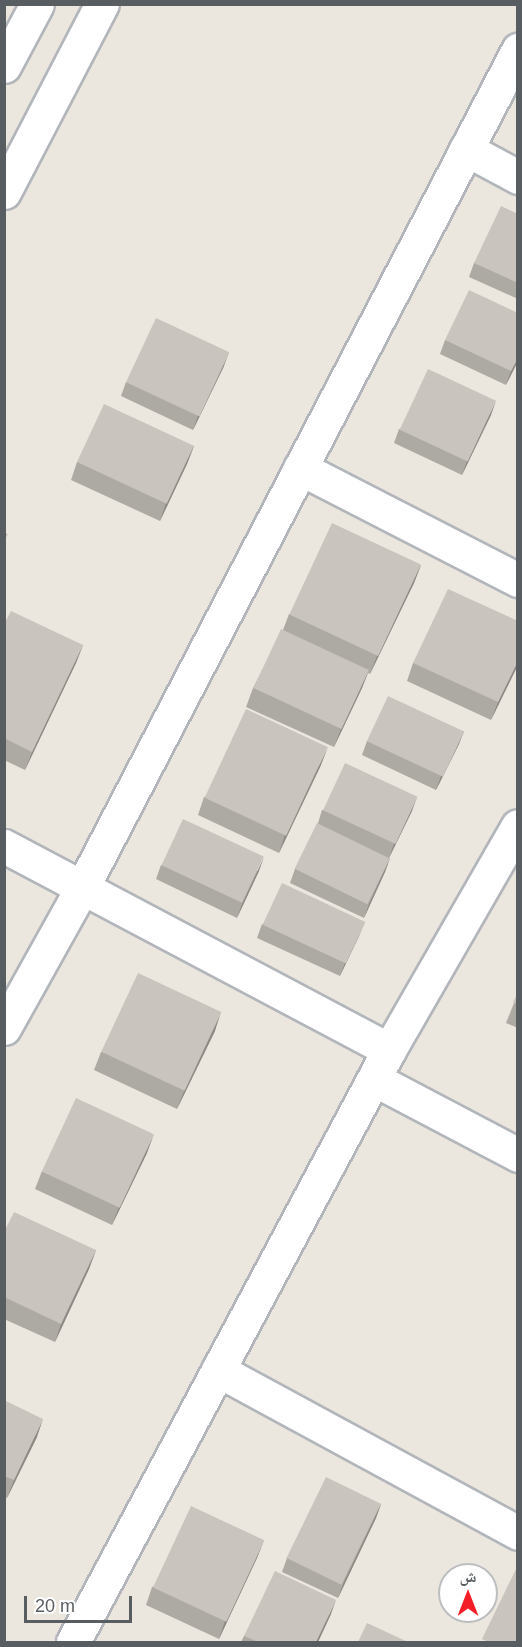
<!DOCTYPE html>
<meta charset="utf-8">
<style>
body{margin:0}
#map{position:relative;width:522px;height:1647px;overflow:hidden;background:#ece7de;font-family:Helvetica,"Noto Naskh Arabic",sans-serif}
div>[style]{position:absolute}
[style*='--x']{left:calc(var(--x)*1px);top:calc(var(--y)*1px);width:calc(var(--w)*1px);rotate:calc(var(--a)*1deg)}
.roads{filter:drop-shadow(2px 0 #b2b6bb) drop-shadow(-2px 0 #b2b6bb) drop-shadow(0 2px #b2b6bb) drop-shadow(0 -2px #b2b6bb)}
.street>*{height:33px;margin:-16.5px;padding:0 16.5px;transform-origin:16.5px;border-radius:16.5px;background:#fff}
.wall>*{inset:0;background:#ada9a3}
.shaded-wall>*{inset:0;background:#8d8984}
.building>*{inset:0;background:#c9c4bd;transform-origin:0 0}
span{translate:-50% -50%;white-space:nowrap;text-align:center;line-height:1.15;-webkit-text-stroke:5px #fff;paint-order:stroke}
.frame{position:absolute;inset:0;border:6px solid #575d61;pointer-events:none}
.north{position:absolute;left:438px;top:1563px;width:60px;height:60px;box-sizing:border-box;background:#fff;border:2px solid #bcbec0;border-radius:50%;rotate:0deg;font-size:16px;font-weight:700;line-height:24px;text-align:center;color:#575d61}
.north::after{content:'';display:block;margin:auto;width:21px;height:27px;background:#f31d28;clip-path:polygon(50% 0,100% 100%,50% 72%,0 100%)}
.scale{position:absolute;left:24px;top:1596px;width:108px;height:27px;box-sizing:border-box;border:3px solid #575d61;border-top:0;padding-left:8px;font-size:18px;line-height:21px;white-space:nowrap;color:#575d61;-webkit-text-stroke:4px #fff;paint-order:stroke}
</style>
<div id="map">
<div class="roads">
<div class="street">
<i style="--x:4;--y:66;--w:70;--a:-62"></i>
<i style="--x:466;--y:149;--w:59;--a:28.3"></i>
<i style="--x:4;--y:192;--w:212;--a:-62.5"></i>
<i style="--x:300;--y:468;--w:245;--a:27.2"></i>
<i style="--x:4;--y:846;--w:436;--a:27.9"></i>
<i style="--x:4;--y:1028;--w:160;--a:-60.9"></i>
<i style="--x:82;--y:888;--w:945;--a:-62.51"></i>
<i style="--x:374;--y:1079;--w:163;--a:27.8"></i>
<i style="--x:218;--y:1370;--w:341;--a:28.5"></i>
<i style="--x:73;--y:1642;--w:671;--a:-61.91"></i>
<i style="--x:389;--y:1050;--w:258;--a:-60.1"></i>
</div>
</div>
<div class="wall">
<i style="clip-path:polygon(518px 214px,518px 299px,469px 277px,474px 263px)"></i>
<i style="clip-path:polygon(518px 313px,518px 361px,506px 385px,440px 354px,445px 340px)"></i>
<i style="clip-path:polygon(224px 366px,193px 430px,121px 396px,126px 382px)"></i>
<i style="clip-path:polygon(491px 415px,462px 475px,394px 443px,399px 429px)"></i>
<i style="clip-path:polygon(194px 446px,187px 464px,160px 521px,71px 480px,77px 462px)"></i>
<i style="clip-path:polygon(421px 565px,414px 583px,370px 674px,368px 673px,362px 688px,334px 747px,246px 707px,253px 688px,283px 630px,289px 614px)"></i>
<i style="clip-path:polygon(4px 624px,83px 645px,76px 663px,25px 770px,4px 760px)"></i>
<i style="clip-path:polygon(413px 663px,518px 665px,491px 720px,407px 681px)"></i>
<i style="clip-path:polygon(464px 731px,459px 744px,436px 790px,362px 755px,367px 741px)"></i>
<i style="clip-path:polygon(321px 765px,279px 853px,198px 815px,204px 797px)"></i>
<i style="clip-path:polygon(322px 810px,412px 811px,389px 858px,390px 858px,385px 872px,364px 918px,290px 883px,295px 869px,318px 823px)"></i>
<i style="clip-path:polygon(161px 865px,259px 871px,237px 918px,156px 879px)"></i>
<i style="clip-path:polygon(262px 924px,359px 936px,340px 976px,257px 938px)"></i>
<i style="clip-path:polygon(518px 993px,518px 1028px,506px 1023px)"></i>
<i style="clip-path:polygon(215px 1031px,177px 1109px,94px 1070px,101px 1052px)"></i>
<i style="clip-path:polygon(147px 1153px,112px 1225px,35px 1189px,42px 1171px)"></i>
<i style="clip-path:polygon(4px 1232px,96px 1250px,89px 1269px,55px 1342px,4px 1319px)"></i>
<i style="clip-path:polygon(4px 1400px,37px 1437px,7px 1498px,4px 1497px)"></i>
<i style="clip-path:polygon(381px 1504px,376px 1518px,338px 1598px,282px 1572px,287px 1558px)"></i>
<i style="clip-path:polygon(264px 1540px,257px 1558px,219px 1639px,146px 1605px,152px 1587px)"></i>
<i style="clip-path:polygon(331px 1614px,318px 1642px,241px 1642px,244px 1636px)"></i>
</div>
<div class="shaded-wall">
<i style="clip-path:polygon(229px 352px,224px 366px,193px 430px,198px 416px)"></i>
<i style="clip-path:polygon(518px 358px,518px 361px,506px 385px,511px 371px)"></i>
<i style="clip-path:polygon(496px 401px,491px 415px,462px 475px,467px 461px)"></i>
<i style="clip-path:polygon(194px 446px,187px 464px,160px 521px,166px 503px)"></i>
<i style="clip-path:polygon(421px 565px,414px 583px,370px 674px,377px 656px)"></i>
<i style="clip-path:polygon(83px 645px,76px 663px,25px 770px,32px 752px)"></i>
<i style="clip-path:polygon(518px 661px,518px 665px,491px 720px,498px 702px)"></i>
<i style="clip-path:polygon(369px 670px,362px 688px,334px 747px,341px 729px)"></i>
<i style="clip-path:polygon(464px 731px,459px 744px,436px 790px,441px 776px)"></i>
<i style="clip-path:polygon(328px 747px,321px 765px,279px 853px,285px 835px)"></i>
<i style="clip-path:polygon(417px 797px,412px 811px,389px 858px,394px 844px)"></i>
<i style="clip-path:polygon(264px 857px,259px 871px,237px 918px,242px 904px)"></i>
<i style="clip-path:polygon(390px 858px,385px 872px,364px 918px,369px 904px)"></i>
<i style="clip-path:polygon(365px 922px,359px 936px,340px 976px,345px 963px)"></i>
<i style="clip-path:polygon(221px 1012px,215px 1031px,177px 1109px,184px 1091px)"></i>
<i style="clip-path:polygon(154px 1134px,147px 1153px,112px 1225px,119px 1207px)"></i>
<i style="clip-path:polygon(96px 1250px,89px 1269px,55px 1342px,61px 1324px)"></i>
<i style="clip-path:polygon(43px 1419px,37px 1437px,7px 1498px,14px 1480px)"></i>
<i style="clip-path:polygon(381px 1504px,376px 1518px,338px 1598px,343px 1584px)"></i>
<i style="clip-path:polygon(264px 1540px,257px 1558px,219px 1639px,225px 1621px)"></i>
<i style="clip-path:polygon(336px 1600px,331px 1614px,318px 1642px,316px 1642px)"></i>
</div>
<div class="building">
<i style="clip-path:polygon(501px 206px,518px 214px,518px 283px,474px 263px)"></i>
<i style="clip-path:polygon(469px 290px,518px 313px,518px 358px,511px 371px,445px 340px)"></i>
<i style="left:156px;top:318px;width:81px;height:71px;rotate:25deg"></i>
<i style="left:428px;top:369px;width:75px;height:67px;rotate:25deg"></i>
<i style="left:104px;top:404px;width:99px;height:64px;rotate:25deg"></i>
<i style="left:332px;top:523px;width:98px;height:101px;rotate:25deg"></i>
<i style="clip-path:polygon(4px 533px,8px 534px,4px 541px)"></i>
<i style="clip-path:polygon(448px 589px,518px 621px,518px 661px,498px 702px,413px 663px)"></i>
<i style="clip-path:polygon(11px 611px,83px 645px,32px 752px,4px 738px,4px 624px)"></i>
<i style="left:281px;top:629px;width:97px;height:65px;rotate:25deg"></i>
<i style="left:388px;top:696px;width:84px;height:50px;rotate:25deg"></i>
<i style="left:246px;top:709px;width:90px;height:98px;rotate:25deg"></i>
<i style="left:345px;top:763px;width:80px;height:52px;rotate:25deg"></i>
<i style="left:183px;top:819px;width:89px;height:51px;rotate:25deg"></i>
<i style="left:317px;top:823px;width:81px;height:51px;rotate:26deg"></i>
<i style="left:282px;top:883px;width:92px;height:46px;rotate:25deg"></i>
<i style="left:138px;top:973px;width:92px;height:87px;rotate:25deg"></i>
<i style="clip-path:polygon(518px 993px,518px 1004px,513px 1002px)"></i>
<i style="left:76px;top:1098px;width:86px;height:81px;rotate:25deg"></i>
<i style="clip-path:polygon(14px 1212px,96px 1250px,61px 1324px,4px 1297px,4px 1232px)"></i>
<i style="clip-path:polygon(4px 1400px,43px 1419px,14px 1480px,4px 1476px)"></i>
<i style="left:326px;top:1477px;width:61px;height:90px;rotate:26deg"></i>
<i style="left:191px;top:1506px;width:81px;height:90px;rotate:25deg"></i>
<i style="clip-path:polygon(516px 1569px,518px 1569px,518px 1642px,488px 1642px,482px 1639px)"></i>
<i style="clip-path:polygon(275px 1571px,336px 1600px,316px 1642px,258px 1642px,244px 1636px)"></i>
<i style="clip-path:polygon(367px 1623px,408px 1642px,358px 1642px)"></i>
</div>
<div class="frame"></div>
<div class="north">ش</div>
<div class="scale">20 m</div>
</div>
